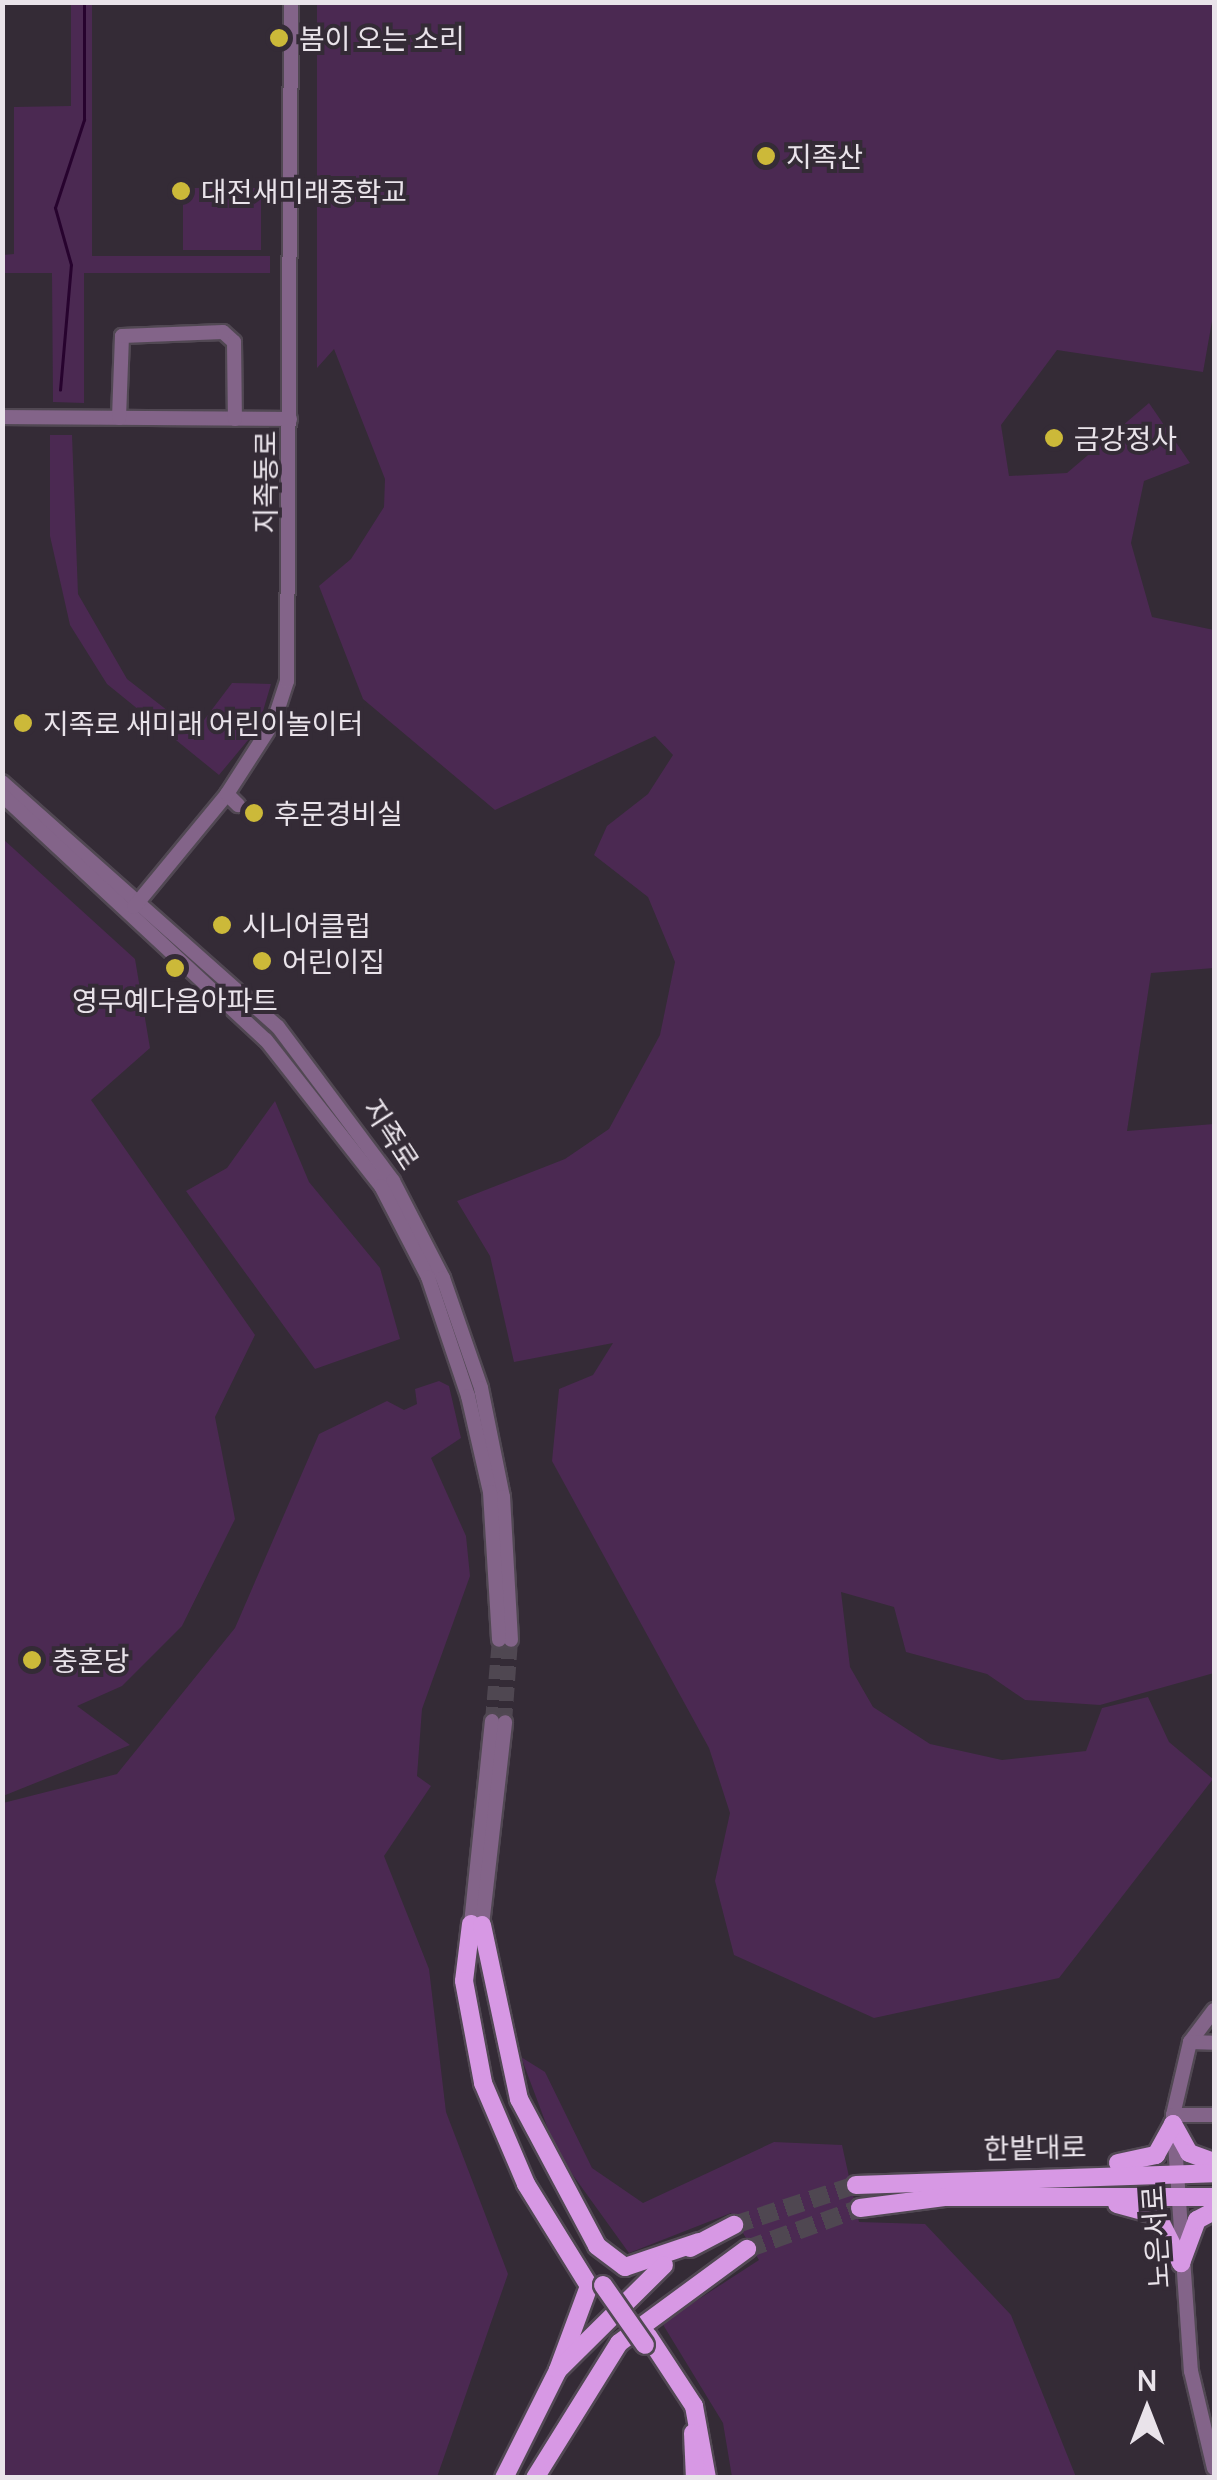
<!DOCTYPE html>
<meta charset="utf-8">
<style>
body{margin:0}
#map{position:relative;width:1217px;height:2480px;overflow:hidden;background:#342b36;font-family:Manrope,"Noto Sans KR",sans-serif}
div>[style]{position:absolute}
[style*='--x']{left:calc(var(--x)*1px);top:calc(var(--y)*1px);width:calc(var(--w)*1px);rotate:calc(var(--a)*1deg)}
.green>*{inset:0;background:#4b2952;transform-origin:0 0}
.stream>*{height:2.5px;margin:-1.25px;padding:0 1.25px;transform-origin:1.25px;border-radius:1.25px;background:#27032e}
.minor-tunnel>*{height:14px;margin-top:-7px;transform-origin:0;background:repeating-linear-gradient(90deg,#4f4751 0 14px,transparent 0 21px)}
.major-tunnel>*{height:18px;margin-top:-9px;transform-origin:0;background:repeating-linear-gradient(90deg,#4f4751 0 18px,transparent 0 27px)}
.roads{filter:drop-shadow(2px 0 #514853) drop-shadow(-2px 0 #514853) drop-shadow(0 2px #514853) drop-shadow(0 -2px #514853)}
.minor>*{height:14px;margin:-7px;padding:0 7px;transform-origin:7px;border-radius:7px;background:#836489}
.major>*{height:18px;margin:-9px;padding:0 9px;transform-origin:9px;border-radius:9px;background:#d798e4}
.bridges{filter:drop-shadow(2px 0 #514853) drop-shadow(-2px 0 #514853) drop-shadow(0 2px #514853) drop-shadow(0 -2px #514853)}
.major-bridge>*{height:18px;margin:-9px;padding:0 9px;transform-origin:9px;border-radius:9px;background:#d798e4}
.dots>*{width:28px;height:28px;translate:-50% -50%;box-sizing:border-box;border:5px solid #342b36;border-radius:50%}
span{translate:-50% -50%;white-space:nowrap;text-align:center;line-height:1.15;-webkit-text-stroke:8px #342b36;paint-order:stroke}
.poi-label{font-size:28px;color:#e9e3ea}
.left{translate:0 -50%;text-align:left}
.street-label{font-size:28px;color:#e9e3ea}
.frame{position:absolute;inset:0;border:5px solid #e9e3ea;pointer-events:none}
.north{position:absolute;left:1097px;top:2360px;width:100px;height:100px;-webkit-text-stroke:8px #342b36;paint-order:stroke;rotate:0deg;font-size:28px;font-weight:700;line-height:40px;text-align:center;color:#e9e3ea}
.north::after{content:'';display:block;margin:auto;width:35px;height:45px;background:#e9e3ea;clip-path:polygon(50% 0,100% 100%,50% 72%,0 100%)}
</style>
<div id="map">
<div class="green">
<i style="clip-path:polygon(71px 3px,92px 3px,92px 256px,270px 256px,270px 273px,84px 273px,84px 403px,53px 402px,52px 273px,2px 273px,3px 255px,14px 254px,14px 107px,71px 106px)"></i>
<i style="clip-path:polygon(317px 3px,1214px 3px,1214px 310px,1203px 372px,1057px 350px,1001px 425px,1009px 476px,1067px 473px,1149px 403px,1190px 463px,1144px 481px,1131px 543px,1152px 617px,1214px 630px,1214px 968px,1151px 973px,1127px 1131px,1214px 1124px,1214px 1673px,1100px 1705px,1025px 1700px,987px 1674px,906px 1652px,894px 1607px,841px 1592px,850px 1667px,873px 1707px,930px 1744px,1002px 1760px,1086px 1751px,1102px 1708px,1148px 1697px,1169px 1742px,1213px 1779px,1059px 1978px,874px 2018px,734px 1955px,715px 1881px,730px 1813px,709px 1748px,552px 1461px,559px 1389px,593px 1375px,613px 1343px,514px 1362px,490px 1256px,457px 1201px,565px 1159px,609px 1129px,660px 1035px,675px 962px,648px 897px,594px 855px,607px 826px,648px 794px,673px 755px,655px 736px,495px 810px,363px 699px,319px 586px,351px 559px,384px 507px,385px 479px,334px 349px,317px 368px)"></i>
<i style="left:183px;top:188px;width:78px;height:62px"></i>
<i style="clip-path:polygon(50px 435px,72px 435px,78px 594px,127px 679px,195px 732px,232px 683px,271px 684px,258px 728px,219px 775px,107px 684px,70px 625px,50px 536px)"></i>
<i style="clip-path:polygon(3px 839px,135px 959px,150px 1048px,91px 1100px,255px 1335px,215px 1417px,235px 1519px,182px 1626px,122px 1686px,77px 1706px,130px 1745px,3px 1796px)"></i>
<i style="clip-path:polygon(275px 1101px,309px 1182px,380px 1268px,400px 1339px,315px 1369px,186px 1191px,227px 1168px)"></i>
<i style="clip-path:polygon(439px 1381px,449px 1386px,461px 1438px,431px 1458px,466px 1536px,470px 1576px,422px 1709px,417px 1776px,431px 1786px,384px 1856px,429px 1969px,446px 2112px,508px 2274px,437px 2477px,3px 2477px,3px 1803px,117px 1774px,235px 1628px,319px 1434px,387px 1401px,404px 1410px,417px 1404px,415px 1389px)"></i>
<i style="clip-path:polygon(521px 2057px,545px 2072px,592px 2168px,643px 2203px,774px 2142px,842px 2145px,859px 2222px,925px 2224px,1011px 2315px,1076px 2477px,732px 2477px,723px 2423px,662px 2323px,759px 2260px,731px 2213px,629px 2253px,557px 2153px)"></i>
</div>
<div class="stream">
<i style="--x:60;--y:390;--w:125;--a:-85"></i>
<i style="--x:71;--y:265;--w:59;--a:-105.7"></i>
<i style="--x:55;--y:208;--w:93;--a:-71.8"></i>
<i style="--x:84;--y:120;--w:118;--a:-90"></i>
</div>
<div class="minor-tunnel">
<i style="--x:492;--y:1721;--w:81;--a:-85.1"></i>
<i style="--x:505;--y:1722;--w:82;--a:-85.8"></i>
</div>
<div class="major-tunnel">
<i style="--x:734;--y:2225;--w:128;--a:-18.2"></i>
<i style="--x:747;--y:2249;--w:120;--a:-19.9"></i>
</div>
<div class="roads">
<div class="minor">
<i style="--x:2;--y:417;--w:288;--a:0.4"></i>
<i style="--x:119;--y:418;--w:82;--a:-87.9"></i>
<i style="--x:122;--y:336;--w:101;--a:-2.3"></i>
<i style="--x:223;--y:332;--w:15;--a:42"></i>
<i style="--x:234;--y:342;--w:77;--a:89.3"></i>
<i style="--x:2;--y:782;--w:369;--a:41.6"></i>
<i style="--x:278;--y:1027;--w:192;--a:53.2"></i>
<i style="--x:393;--y:1181;--w:109;--a:62.7"></i>
<i style="--x:443;--y:1278;--w:116;--a:70.9"></i>
<i style="--x:481;--y:1388;--w:111;--a:78.6"></i>
<i style="--x:503;--y:1497;--w:143;--a:86.8"></i>
<i style="--x:227;--y:794;--w:16;--a:45"></i>
<i style="--x:2;--y:795;--w:360;--a:42.9"></i>
<i style="--x:266;--y:1040;--w:186;--a:51.8"></i>
<i style="--x:381;--y:1186;--w:102;--a:62.7"></i>
<i style="--x:428;--y:1277;--w:126;--a:71.4"></i>
<i style="--x:468;--y:1396;--w:98;--a:77.1"></i>
<i style="--x:490;--y:1492;--w:148;--a:86.5"></i>
<i style="--x:134;--y:907;--w:146;--a:-50.5"></i>
<i style="--x:227;--y:794;--w:87;--a:-57.2"></i>
<i style="--x:274;--y:721;--w:42;--a:-72"></i>
<i style="--x:287;--y:681;--w:679;--a:-89.66"></i>
<i style="--x:471;--y:1924;--w:204;--a:-84.1"></i>
<i style="--x:482;--y:1925;--w:204;--a:-83.5"></i>
<i style="--x:1214;--y:2010;--w:40;--a:127"></i>
<i style="--x:1190;--y:2042;--w:75;--a:103.1"></i>
<i style="--x:1173;--y:2115;--w:257;--a:86"></i>
<i style="--x:1191;--y:2371;--w:100;--a:76.7"></i>
<i style="--x:1190;--y:2042;--w:24;--a:2"></i>
<i style="--x:1173;--y:2115;--w:41;--a:0"></i>
</div>
<div class="major">
<i style="--x:471;--y:1924;--w:57;--a:97"></i>
<i style="--x:464;--y:1981;--w:104;--a:79.4"></i>
<i style="--x:483;--y:2083;--w:110;--a:66.9"></i>
<i style="--x:526;--y:2184;--w:120;--a:58.3"></i>
<i style="--x:589;--y:2286;--w:90;--a:110.3"></i>
<i style="--x:482;--y:1925;--w:178;--a:78"></i>
<i style="--x:519;--y:2099;--w:166;--a:62"></i>
<i style="--x:597;--y:2246;--w:35;--a:37"></i>
<i style="--x:625;--y:2267;--w:78;--a:-18.7"></i>
<i style="--x:1173;--y:2124;--w:33;--a:61"></i>
<i style="--x:1189;--y:2153;--w:27;--a:20"></i>
<i style="--x:1118;--y:2163;--w:39;--a:-12"></i>
<i style="--x:1156;--y:2155;--w:35;--a:-61"></i>
<i style="--x:856;--y:2185;--w:358;--a:-1.9"></i>
<i style="--x:1117;--y:2204;--w:41;--a:15.4"></i>
<i style="--x:1157;--y:2215;--w:54;--a:63.4"></i>
<i style="--x:860;--y:2208;--w:87;--a:-7.3"></i>
<i style="--x:946;--y:2197;--w:268;--a:0"></i>
<i style="--x:690;--y:2248;--w:50;--a:-27.6"></i>
<i style="--x:1181;--y:2263;--w:46;--a:-69.6"></i>
<i style="--x:1197;--y:2220;--w:19;--a:-28"></i>
<i style="--x:648;--y:2336;--w:84;--a:56.7"></i>
<i style="--x:694;--y:2406;--w:73;--a:79.8"></i>
<i style="--x:693;--y:2433;--w:45;--a:87.5"></i>
<i style="--x:504;--y:2478;--w:121;--a:-63.4"></i>
<i style="--x:558;--y:2370;--w:149;--a:-44.7"></i>
<i style="--x:535;--y:2478;--w:159;--a:-58.1"></i>
<i style="--x:619;--y:2343;--w:159;--a:-36.3"></i>
</div>
</div>
<div class="bridges">
<div class="major-bridge">
<i style="--x:603;--y:2285;--w:73;--a:55"></i>
</div>
</div>
<div class="dots">
<i style="left:279px;top:38px;background:#ccb939"></i>
<i style="left:766px;top:156px;background:#ccb939"></i>
<i style="left:181px;top:191px;background:#ccb939"></i>
<i style="left:1054px;top:438px;background:#ccb939"></i>
<i style="left:23px;top:723px;background:#ccb939"></i>
<i style="left:254px;top:813px;background:#ccb939"></i>
<i style="left:222px;top:925px;background:#ccb939"></i>
<i style="left:262px;top:961px;background:#ccb939"></i>
<i style="left:175px;top:968px;background:#ccb939"></i>
<i style="left:32px;top:1660px;background:#ccb939"></i>
</div>
<div class="poi-label">
<span class="left" style="left:299px;top:38px">봄이 오는 소리</span>
<span class="left" style="left:786px;top:156px">지족산</span>
<span class="left" style="left:201px;top:191px">대전새미래중학교</span>
<span class="left" style="left:1074px;top:438px">금강정사</span>
<span class="left" style="left:43px;top:723px">지족로 새미래 어린이놀이터</span>
<span class="left" style="left:274px;top:813px">후문경비실</span>
<span class="left" style="left:242px;top:925px">시니어클럽</span>
<span class="left" style="left:282px;top:961px">어린이집</span>
<span style="left:175px;top:1000px">영무예다음아파트</span>
<span class="left" style="left:52px;top:1660px">충혼당</span>
</div>
<div class="street-label">
<span style="left:265px;top:482px;rotate:-90deg">지족동로</span>
<span style="left:392px;top:1134px;rotate:57deg">지족로</span>
<span style="left:1035px;top:2147px;rotate:-1deg">한밭대로</span>
<span style="left:1155px;top:2237px;rotate:-94deg">노은서로</span>
</div>
<div class="frame"></div>
<div class="north">N</div>
</div>
